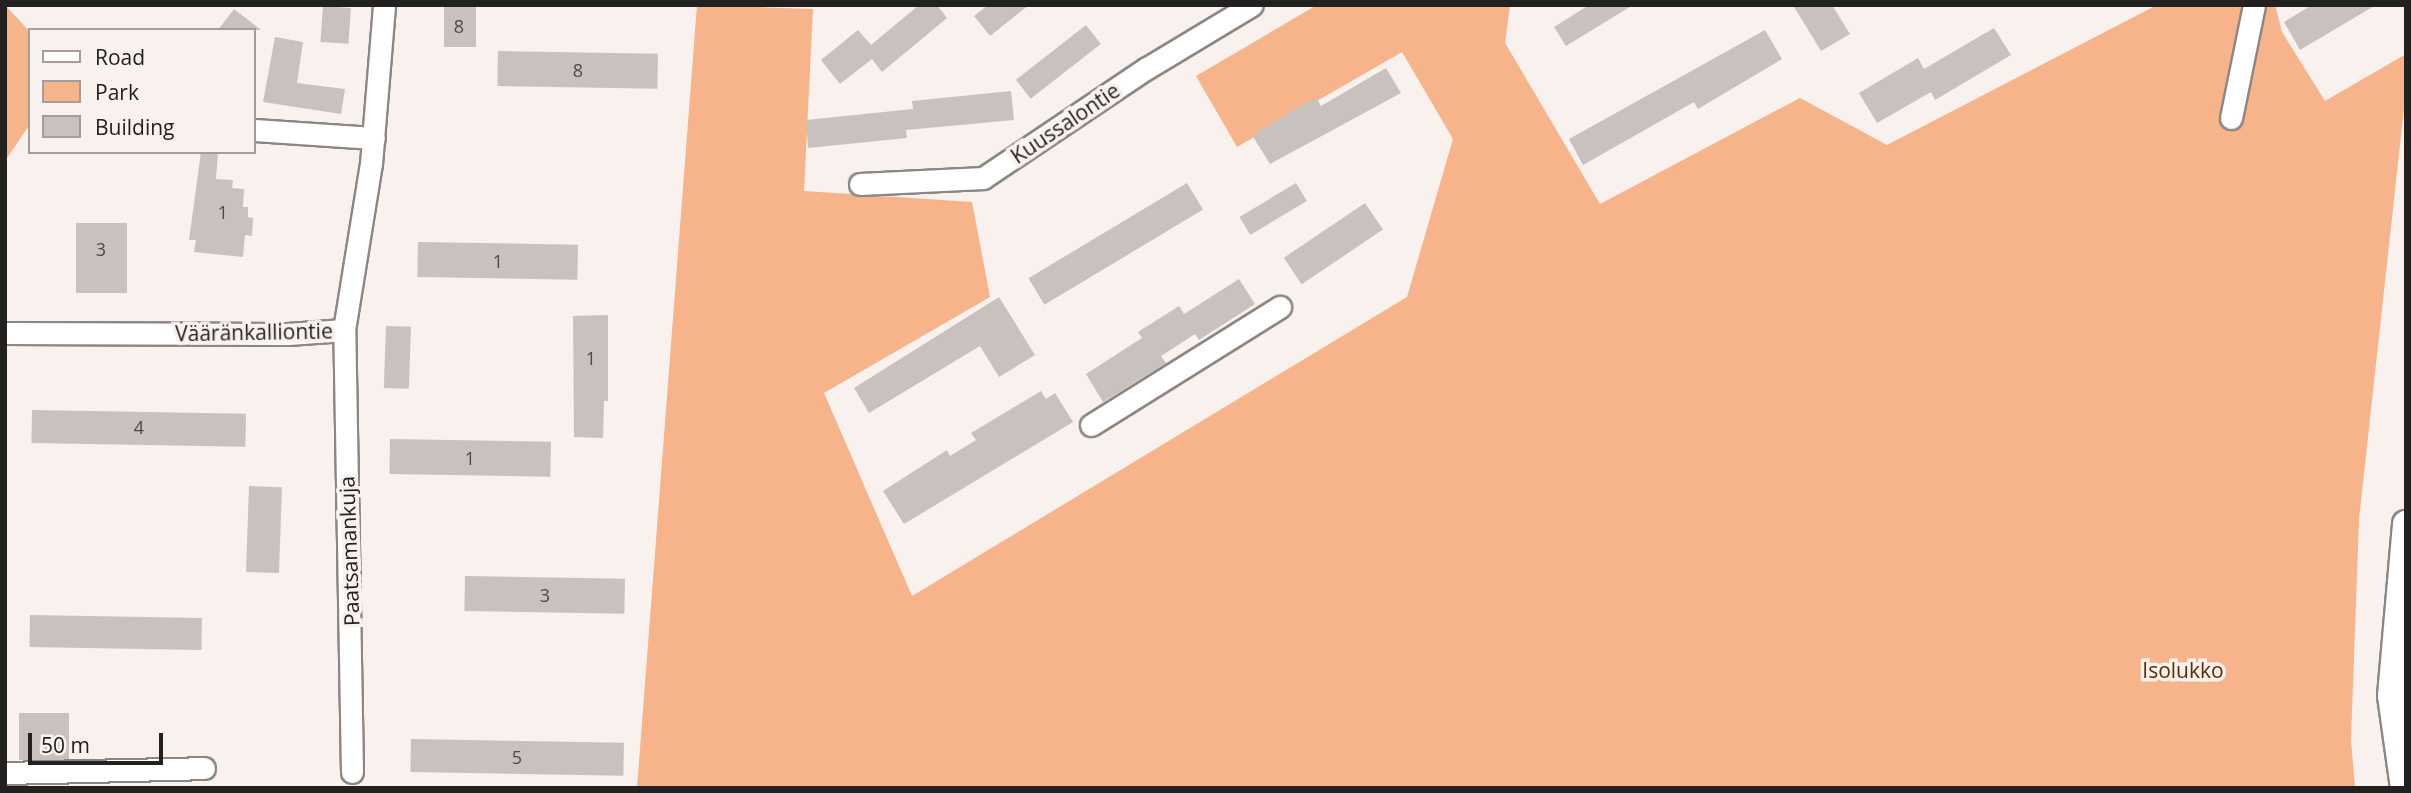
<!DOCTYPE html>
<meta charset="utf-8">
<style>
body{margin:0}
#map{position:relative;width:2411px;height:793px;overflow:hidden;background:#f8f1ed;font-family:"Open Sans",sans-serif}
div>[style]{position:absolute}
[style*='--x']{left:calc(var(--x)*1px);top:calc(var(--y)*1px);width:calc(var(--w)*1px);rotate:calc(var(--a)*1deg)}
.green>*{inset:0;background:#f7b389}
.building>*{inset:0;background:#c8c1bd;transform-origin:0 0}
.roads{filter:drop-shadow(2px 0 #8d8783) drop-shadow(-2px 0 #8d8783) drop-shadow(0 2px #8d8783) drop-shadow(0 -2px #8d8783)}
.minor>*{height:21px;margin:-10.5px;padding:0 10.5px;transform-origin:10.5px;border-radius:10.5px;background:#fff}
.major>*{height:26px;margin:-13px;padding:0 13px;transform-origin:13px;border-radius:13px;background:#fff}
span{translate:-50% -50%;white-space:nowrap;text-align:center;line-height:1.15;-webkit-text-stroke:7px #f8f1ed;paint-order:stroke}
.number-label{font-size:18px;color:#4c4946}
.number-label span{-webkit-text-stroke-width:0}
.street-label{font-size:21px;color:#23211f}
.park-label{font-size:21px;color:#5f2c03}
.frame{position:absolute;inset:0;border:7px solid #23211f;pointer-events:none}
.legend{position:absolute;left:28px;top:28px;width:228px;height:126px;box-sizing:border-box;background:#f8f1ed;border:2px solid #a39e9b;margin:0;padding:9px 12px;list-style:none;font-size:21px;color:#23211f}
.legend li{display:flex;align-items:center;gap:14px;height:35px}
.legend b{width:35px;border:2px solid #a39e9b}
.scale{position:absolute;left:28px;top:733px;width:135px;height:32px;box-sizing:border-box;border:4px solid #23211f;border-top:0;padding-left:9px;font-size:21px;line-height:24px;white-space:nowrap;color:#23211f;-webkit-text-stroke:5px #f8f1ed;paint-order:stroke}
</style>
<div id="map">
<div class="green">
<i style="clip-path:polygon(5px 5px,30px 32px,30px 124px,5px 161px)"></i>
<i style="clip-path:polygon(697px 5px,813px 9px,804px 191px,972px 202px,990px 297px,824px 393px,912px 596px,1407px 297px,1453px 139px,1402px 52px,1237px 147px,1196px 76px,1317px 5px,1510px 5px,1505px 43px,1600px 204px,1800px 98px,1887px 145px,2157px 5px,2275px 5px,2282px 32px,2325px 101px,2406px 54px,2406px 90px,2359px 519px,2351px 740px,2355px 788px,637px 788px)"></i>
</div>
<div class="building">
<i style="left:444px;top:5px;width:32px;height:42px"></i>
<i style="clip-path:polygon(919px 5px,937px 5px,947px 18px,882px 72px,872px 59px,840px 84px,821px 60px,858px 30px,871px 45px)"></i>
<i style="clip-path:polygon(988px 5px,1029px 5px,990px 36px,974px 16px)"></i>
<i style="clip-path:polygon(1589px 5px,1633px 5px,1566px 46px,1554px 27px)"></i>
<i style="clip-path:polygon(1793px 5px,1832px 5px,1850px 34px,1821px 51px)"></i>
<i style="clip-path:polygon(2312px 5px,2376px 5px,2300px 50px,2284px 22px)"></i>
<i style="left:323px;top:6px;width:28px;height:36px;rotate:4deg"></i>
<i style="clip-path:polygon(234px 9px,261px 30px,218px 30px)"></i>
<i style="left:1086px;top:25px;width:24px;height:89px;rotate:52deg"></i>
<i style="clip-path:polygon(1994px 28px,2011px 55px,1935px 100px,1931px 92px,1877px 123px,1859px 93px,1918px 58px,1924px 69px)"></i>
<i style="clip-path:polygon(1765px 30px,1782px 59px,1698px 109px,1694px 102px,1583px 165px,1569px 139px)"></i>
<i style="clip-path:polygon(275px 37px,303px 42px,297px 83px,345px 89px,341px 114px,263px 102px)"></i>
<i style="left:498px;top:51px;width:160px;height:35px;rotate:1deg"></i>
<i style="clip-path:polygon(1386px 68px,1401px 93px,1270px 164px,1252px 135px,1316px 97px,1321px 106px)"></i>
<i style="clip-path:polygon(1011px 91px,1014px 120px,906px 130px,907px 138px,808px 148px,806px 120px,913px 109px,912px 101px)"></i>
<i style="clip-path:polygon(201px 152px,218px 152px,216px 179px,233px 180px,232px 188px,244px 189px,243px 207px,248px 207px,248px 217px,253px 218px,252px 236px,245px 235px,243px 257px,194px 252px,196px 240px,189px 240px)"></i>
<i style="left:1187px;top:183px;width:31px;height:185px;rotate:59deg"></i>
<i style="left:1296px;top:183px;width:21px;height:66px;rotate:59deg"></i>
<i style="left:1365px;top:203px;width:32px;height:98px;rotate:56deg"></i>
<i style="left:76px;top:223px;width:51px;height:70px"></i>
<i style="left:418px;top:242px;width:160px;height:35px;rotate:1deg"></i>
<i style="clip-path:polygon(1239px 279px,1255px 304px,1199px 340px,1195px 334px,1161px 356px,1166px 363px,1103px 402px,1086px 374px,1142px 338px,1138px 332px,1179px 306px,1184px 314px)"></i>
<i style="clip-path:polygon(999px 297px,1035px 355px,999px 377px,980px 346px,869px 413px,854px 388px)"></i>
<i style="clip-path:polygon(608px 315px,608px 401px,604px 401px,603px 438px,574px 437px,573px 316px)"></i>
<i style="left:386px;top:326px;width:25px;height:62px;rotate:2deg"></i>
<i style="clip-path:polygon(1041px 391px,1046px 399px,1055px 393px,1073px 422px,904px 524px,883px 491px,947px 450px,950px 456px,976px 440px,971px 433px)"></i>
<i style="left:32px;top:410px;width:214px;height:33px;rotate:1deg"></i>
<i style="left:390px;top:439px;width:161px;height:35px;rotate:1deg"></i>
<i style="left:249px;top:486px;width:33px;height:86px;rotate:2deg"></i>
<i style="left:465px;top:576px;width:160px;height:35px;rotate:1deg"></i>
<i style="left:30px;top:615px;width:172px;height:32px;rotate:1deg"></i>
<i style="left:19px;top:713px;width:50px;height:47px"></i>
<i style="left:411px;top:739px;width:213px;height:33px;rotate:1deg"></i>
</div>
<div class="roads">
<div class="minor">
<i style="--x:2231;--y:118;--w:115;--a:-78.5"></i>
<i style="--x:254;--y:130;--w:120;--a:3.8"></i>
<i style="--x:860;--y:184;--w:123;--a:-2.8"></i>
<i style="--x:983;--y:178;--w:197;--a:-33.9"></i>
<i style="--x:1147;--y:68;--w:122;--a:-31"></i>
<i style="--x:5;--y:333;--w:283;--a:0.2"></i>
<i style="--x:288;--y:334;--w:56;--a:-4.1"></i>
<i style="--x:1091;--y:425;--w:223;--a:-32"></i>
<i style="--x:352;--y:772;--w:442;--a:-91"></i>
<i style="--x:344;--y:330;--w:168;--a:-80.8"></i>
<i style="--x:371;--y:164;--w:160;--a:-85.3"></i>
<i style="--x:5;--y:773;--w:199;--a:-1.4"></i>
</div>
<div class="major">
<i style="--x:2404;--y:788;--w:93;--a:-98"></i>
<i style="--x:2391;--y:696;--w:173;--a:-85"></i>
</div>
</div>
<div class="number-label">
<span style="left:459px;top:26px">8</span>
<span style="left:578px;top:70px">8</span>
<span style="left:223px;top:212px">1</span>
<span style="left:101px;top:249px">3</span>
<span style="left:498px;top:261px">1</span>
<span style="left:591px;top:358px">1</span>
<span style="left:139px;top:427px">4</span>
<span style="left:470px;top:458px">1</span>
<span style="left:545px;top:595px">3</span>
<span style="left:517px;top:757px">5</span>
</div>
<div class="street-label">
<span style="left:1065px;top:123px;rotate:-34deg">Kuussalontie</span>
<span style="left:254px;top:332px;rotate:-1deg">Vääränkalliontie</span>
<span style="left:349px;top:551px;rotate:-92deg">Paatsamankuja</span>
</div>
<div class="park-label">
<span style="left:2183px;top:670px">Isolukko</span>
</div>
<div class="frame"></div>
<ul class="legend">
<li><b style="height:9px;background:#fff"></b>Road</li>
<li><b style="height:19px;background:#f7b389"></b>Park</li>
<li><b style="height:19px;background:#c8c1bd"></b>Building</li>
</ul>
<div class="scale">50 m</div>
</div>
